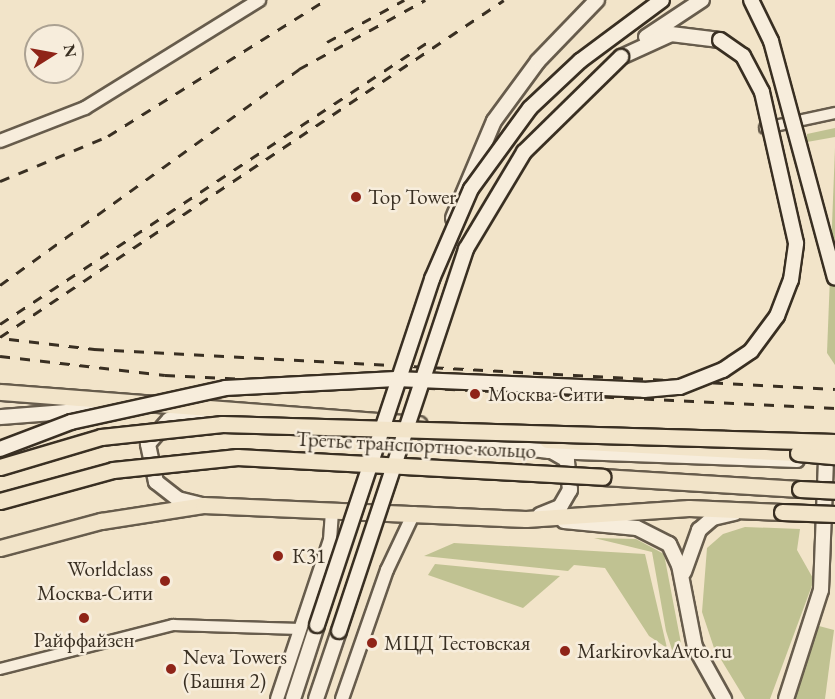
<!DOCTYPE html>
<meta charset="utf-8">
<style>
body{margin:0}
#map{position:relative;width:835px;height:699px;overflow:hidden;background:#f2e4c9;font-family:"EB Garamond",serif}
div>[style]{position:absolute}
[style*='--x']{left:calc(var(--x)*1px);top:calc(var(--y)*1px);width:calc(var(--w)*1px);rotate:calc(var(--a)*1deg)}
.green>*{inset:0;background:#c0c292}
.roads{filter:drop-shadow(2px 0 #675c4c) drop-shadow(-2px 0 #675c4c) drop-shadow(0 2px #675c4c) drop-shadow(0 -2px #675c4c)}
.minor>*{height:10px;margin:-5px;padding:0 5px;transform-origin:5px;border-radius:5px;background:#f7eddc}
.tertiary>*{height:12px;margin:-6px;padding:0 6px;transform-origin:6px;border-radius:6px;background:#f7eddc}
.secondary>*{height:14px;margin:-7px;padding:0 7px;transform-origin:7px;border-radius:7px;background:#f7eddc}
.primary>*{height:15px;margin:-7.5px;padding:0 7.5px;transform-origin:7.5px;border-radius:7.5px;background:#f2e4c9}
.rail>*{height:3px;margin-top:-1.5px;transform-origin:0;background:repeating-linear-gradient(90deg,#392f22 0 10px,transparent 0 20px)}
.bridges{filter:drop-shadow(2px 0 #392f22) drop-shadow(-2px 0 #392f22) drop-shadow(0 2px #392f22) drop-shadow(0 -2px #392f22)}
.secondary-bridge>*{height:14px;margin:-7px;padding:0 7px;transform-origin:7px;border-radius:7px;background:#f7eddc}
.primary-bridge>*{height:15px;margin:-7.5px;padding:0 7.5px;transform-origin:7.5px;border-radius:7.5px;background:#f2e4c9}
.dots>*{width:16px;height:16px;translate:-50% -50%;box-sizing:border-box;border:3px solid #f7eddc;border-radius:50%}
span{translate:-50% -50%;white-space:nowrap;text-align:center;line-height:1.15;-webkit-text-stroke:5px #f7eddc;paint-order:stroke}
.poi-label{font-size:21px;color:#392f22}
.left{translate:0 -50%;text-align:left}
.right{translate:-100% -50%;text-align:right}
.street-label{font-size:21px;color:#392f22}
.north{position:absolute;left:24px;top:24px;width:60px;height:60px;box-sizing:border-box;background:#f7eddc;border:2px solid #aba192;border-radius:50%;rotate:79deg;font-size:16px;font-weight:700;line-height:24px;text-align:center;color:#392f22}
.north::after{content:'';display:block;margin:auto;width:21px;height:27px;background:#8f2418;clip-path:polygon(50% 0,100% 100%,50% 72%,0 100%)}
</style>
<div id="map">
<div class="green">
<i style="clip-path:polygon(835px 128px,835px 137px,807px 142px,807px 134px)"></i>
<i style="clip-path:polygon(835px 148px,835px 365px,827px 353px)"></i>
<i style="clip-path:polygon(745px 527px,800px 529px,797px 550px,814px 580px,770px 699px,745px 699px,714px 648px,702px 612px,707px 548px,723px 534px)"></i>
<i style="clip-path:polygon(594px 538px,636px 539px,664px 554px,684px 659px,673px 653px,666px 631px,652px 552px)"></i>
<i style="clip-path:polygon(454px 543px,645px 554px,667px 648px,649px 636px,605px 568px,574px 565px,568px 571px,424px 556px)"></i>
<i style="clip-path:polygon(435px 564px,560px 576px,523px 608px,428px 575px)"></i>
<i style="clip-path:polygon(819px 626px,834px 630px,825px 699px,792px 699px)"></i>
</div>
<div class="roads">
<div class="minor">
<i style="--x:765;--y:128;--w:72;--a:-12.1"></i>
<i style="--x:0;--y:669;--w:179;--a:-14.3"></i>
<i style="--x:173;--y:625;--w:127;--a:1.8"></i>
</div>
<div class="tertiary">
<i style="--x:0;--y:141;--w:91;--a:-21.2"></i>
<i style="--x:85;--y:108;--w:205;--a:-31.8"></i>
<i style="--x:277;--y:699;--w:168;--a:-71.6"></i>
<i style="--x:330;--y:540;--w:30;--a:-86"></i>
<i style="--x:342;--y:699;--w:137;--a:-70.8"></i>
<i style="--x:387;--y:570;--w:63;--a:-64.7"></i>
</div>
<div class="secondary">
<i style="--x:646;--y:37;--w:67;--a:-33.5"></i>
<i style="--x:621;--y:57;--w:55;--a:-24.7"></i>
<i style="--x:671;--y:34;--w:49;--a:7"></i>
<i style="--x:453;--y:218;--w:105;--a:-67.1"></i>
<i style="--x:494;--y:121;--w:74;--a:-53.7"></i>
<i style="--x:538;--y:61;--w:85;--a:-46"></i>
<i style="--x:0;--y:417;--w:117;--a:-4.4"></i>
<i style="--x:426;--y:436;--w:124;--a:7"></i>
<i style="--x:549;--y:451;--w:248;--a:2.1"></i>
<i style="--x:202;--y:505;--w:25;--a:-166"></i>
<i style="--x:178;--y:499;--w:28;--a:-142"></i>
<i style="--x:156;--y:482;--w:39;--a:-102"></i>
<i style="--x:148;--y:444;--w:32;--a:-49"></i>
<i style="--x:169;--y:420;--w:49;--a:-8.1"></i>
<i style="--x:540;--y:515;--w:22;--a:-22"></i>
<i style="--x:560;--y:507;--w:20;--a:-60"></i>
<i style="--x:570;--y:490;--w:30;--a:-96"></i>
<i style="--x:567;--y:460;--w:16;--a:-150"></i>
<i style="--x:564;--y:521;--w:73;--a:5.5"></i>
<i style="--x:637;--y:528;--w:36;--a:27"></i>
<i style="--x:669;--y:544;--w:23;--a:65"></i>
<i style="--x:679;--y:565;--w:84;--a:79"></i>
<i style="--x:695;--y:647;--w:60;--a:60.9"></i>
<i style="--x:684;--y:572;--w:45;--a:-70.3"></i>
<i style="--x:699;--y:530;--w:18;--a:-41"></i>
<i style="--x:713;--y:518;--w:22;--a:-13"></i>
<i style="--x:293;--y:699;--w:78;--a:-72"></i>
<i style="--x:316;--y:699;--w:72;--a:-71.3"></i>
<i style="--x:786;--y:699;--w:114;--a:-72.2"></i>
<i style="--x:821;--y:590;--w:128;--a:-87.8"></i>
<i style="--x:826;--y:462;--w:16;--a:-108"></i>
</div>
<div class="primary">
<i style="--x:0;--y:392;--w:420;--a:4.4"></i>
<i style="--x:547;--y:440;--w:251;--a:3"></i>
<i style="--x:602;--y:477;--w:198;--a:3.5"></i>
<i style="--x:0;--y:548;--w:105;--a:-15"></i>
<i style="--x:101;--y:521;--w:103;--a:-8.9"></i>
<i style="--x:203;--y:505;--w:323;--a:2.5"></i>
<i style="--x:526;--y:519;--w:163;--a:-3.9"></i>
<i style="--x:689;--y:508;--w:93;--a:2.5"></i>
</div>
</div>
<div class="rail">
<i style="--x:327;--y:42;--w:88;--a:-28.6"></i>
<i style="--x:0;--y:181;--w:117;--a:-22.6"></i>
<i style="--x:108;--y:136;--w:257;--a:-32"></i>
<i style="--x:0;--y:285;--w:369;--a:-35.8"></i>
<i style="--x:299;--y:69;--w:144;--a:-28.7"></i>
<i style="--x:0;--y:324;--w:516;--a:-33.38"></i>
<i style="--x:0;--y:337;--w:606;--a:-33.77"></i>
<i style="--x:9;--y:339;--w:86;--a:6.7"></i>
<i style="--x:94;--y:349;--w:742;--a:3.09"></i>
<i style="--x:0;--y:356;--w:166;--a:6.6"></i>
<i style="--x:165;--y:375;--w:671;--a:2.82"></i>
</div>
<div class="bridges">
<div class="secondary-bridge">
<i style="--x:751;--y:0;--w:46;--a:64"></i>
<i style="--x:771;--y:41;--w:245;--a:74.9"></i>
<i style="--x:0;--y:449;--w:76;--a:-20.8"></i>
<i style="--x:71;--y:422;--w:158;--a:-12.4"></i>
<i style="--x:225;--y:388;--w:171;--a:-3"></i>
<i style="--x:396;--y:379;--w:248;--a:2.5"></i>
<i style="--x:644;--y:390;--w:36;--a:-5"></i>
<i style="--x:680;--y:387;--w:46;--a:-21.6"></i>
<i style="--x:723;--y:370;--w:34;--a:-34"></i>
<i style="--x:751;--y:351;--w:44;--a:-53.4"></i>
<i style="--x:777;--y:316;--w:39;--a:-69"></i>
<i style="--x:791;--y:280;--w:37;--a:-82"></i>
<i style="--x:796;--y:243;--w:155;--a:-102.7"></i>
<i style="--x:762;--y:92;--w:41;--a:-117.8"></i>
<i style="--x:743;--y:56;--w:28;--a:-145"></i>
<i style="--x:317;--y:625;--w:365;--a:-71.6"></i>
<i style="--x:432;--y:279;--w:98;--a:-66.6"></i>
<i style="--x:471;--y:189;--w:100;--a:-53.9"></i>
<i style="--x:530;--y:108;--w:69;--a:-43.2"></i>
<i style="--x:580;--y:61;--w:102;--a:-36.6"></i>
<i style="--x:339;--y:631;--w:403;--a:-71.6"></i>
<i style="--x:466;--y:249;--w:113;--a:-59.1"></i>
<i style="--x:524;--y:152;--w:136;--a:-44.4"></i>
</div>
<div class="primary-bridge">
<i style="--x:798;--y:453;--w:37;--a:5"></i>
<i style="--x:0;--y:467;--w:105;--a:-16.5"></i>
<i style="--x:101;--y:437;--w:122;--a:-6.1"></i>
<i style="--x:222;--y:424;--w:613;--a:1.68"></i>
<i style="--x:800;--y:489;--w:35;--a:3"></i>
<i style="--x:0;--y:501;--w:117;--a:-15.3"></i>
<i style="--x:113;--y:470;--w:125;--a:-6"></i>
<i style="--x:237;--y:457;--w:366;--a:3.1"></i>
<i style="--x:782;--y:512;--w:53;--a:2.2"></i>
</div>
</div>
<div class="dots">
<i style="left:356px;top:197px;background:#8f2418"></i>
<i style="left:475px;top:394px;background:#8f2418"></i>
<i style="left:278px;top:556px;background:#8f2418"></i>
<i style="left:165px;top:581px;background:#8f2418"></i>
<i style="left:84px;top:618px;background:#8f2418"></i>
<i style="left:372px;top:643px;background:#8f2418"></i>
<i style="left:565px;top:651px;background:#8f2418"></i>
<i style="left:171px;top:669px;background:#8f2418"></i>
</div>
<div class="poi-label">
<span class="left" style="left:368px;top:197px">Top Tower</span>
<span class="left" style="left:488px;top:394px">Москва-Сити</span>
<span class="left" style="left:292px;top:556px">К31</span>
<span class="right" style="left:153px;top:581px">Worldclass<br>Москва-Сити</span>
<span style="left:84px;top:640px">Райффайзен</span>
<span class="left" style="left:384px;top:643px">МЦД Тестовская</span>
<span class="left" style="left:577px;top:651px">MarkirovkaAvto.ru</span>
<span class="left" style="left:183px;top:669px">Neva Towers<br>(Башня 2)</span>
</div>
<div class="street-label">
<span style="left:416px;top:445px;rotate:3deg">Третье транспортное кольцо</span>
</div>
<div class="north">N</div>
</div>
